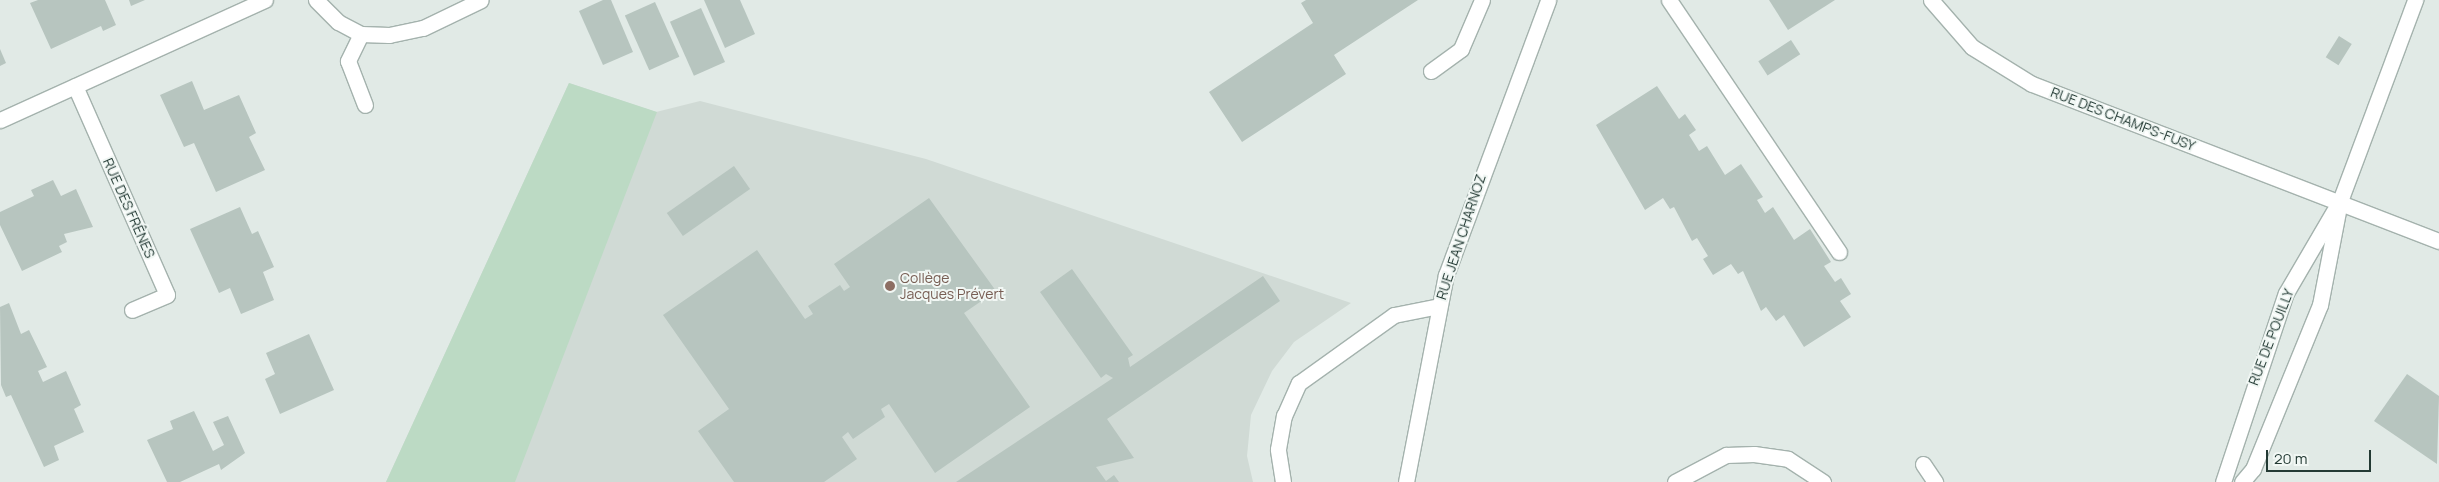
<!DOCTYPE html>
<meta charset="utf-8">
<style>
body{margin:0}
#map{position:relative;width:2439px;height:482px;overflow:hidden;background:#e1eae6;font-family:Manrope,sans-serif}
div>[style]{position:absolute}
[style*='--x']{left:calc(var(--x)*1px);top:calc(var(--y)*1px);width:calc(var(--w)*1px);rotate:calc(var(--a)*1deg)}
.built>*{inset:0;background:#d0dad5}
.green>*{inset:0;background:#bcdac4}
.building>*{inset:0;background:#b7c5bf;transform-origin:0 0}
.roads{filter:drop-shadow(1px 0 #a4b2ad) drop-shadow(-1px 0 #a4b2ad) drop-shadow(0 1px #a4b2ad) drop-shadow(0 -1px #a4b2ad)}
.service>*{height:15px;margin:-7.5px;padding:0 7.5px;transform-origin:7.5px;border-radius:7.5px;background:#fff}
.minor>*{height:15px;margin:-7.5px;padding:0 7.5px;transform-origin:7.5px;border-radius:7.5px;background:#fff}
.tertiary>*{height:15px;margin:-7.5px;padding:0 7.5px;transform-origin:7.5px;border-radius:7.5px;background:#fff}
.dots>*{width:14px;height:14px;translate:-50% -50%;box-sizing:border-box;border:2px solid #f1f7f4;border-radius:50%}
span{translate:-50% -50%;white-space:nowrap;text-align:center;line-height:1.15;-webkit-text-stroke:4px #f1f7f4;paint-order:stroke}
.street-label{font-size:14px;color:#233a34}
.education-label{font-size:14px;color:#785e54}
.left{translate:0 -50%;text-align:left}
.scale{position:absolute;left:2266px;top:450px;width:105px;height:22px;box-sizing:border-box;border:2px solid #233a34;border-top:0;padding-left:6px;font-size:15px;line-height:18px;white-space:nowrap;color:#233a34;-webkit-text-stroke:4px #f1f7f4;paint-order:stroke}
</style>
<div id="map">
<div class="built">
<i style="clip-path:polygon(569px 83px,656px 112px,700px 101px,926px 159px,1351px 303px,1294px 342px,1272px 371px,1251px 415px,1247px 456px,1253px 482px,386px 482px)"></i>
</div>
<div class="green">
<i style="clip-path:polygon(569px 83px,657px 112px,515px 482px,386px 482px)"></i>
</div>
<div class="building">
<i style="clip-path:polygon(38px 0,105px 0,116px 25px,103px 31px,101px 26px,51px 49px,30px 3px)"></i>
<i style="clip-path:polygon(129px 0,145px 0,131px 6px)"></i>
<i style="clip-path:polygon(603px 0,611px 0,633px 52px,603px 65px,579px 11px)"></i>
<i style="clip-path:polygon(704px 0,740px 0,755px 34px,725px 48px)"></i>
<i style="clip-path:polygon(1306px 0,1418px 0,1334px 55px,1346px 74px,1242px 142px,1209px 92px,1313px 23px,1301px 3px)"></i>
<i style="clip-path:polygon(1769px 0,1835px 0,1788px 30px)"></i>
<i style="left:655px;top:2px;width:60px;height:33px;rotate:66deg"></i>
<i style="left:701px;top:8px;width:59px;height:34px;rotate:66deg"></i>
<i style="left:2339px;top:36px;width:15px;height:25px;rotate:32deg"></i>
<i style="left:1791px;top:40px;width:17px;height:39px;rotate:57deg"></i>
<i style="clip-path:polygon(0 49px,6px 63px,0 66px)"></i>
<i style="clip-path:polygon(192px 81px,204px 110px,239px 95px,256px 133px,249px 137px,265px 170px,216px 192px,194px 143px,184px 147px,160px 95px)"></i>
<i style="clip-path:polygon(1657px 86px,1679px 119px,1685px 114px,1696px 130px,1689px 135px,1699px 151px,1707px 146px,1725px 175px,1741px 164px,1763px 197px,1757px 200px,1765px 213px,1773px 207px,1794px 240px,1810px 229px,1831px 262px,1824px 266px,1835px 282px,1841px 278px,1851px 294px,1840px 301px,1851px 317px,1804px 347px,1784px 315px,1776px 321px,1766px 307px,1761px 311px,1743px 271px,1738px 274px,1731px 264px,1713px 275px,1703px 259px,1708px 256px,1697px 238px,1692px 241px,1674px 207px,1670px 209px,1663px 198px,1645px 210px,1596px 125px)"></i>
<i style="left:734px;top:166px;width:28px;height:82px;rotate:55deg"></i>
<i style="clip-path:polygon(53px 180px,61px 196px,76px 189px,93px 227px,64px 234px,67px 242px,59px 246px,62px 252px,22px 271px,0 225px,0 212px,34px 196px,31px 190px)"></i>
<i style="clip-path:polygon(929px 198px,996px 291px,964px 313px,1030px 407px,935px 473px,889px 404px,881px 409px,885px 417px,853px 439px,848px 432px,842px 437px,857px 459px,824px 482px,734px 482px,698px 431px,729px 409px,663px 315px,757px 250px,805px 319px,813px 314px,808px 306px,840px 285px,844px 291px,850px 287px,834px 264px)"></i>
<i style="clip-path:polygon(240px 207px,252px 234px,258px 231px,274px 267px,263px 272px,274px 300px,241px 314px,230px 288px,219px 293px,190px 229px)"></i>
<i style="clip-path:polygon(1072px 269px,1133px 355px,1128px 358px,1130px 367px,1263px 276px,1280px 301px,1107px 419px,1134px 458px,1096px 467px,1106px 481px,1114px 475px,1119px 482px,956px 482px,1113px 378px,1106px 374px,1101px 378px,1040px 292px)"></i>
<i style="clip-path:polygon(9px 303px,21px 334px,29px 330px,47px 367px,38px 371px,43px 382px,66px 371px,81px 405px,74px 409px,84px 432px,54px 446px,59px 460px,44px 467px,11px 395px,6px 397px,1px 385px,0 307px)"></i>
<i style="clip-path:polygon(309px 334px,334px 390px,280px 414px,265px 379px,275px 374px,266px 353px)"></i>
<i style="clip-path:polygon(2407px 374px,2439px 396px,2437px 464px,2374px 421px)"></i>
<i style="clip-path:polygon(194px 411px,213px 451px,224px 445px,213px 422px,228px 416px,245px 453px,221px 470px,219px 464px,180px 482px,167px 482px,147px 440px,173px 429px,170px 421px)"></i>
</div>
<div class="roads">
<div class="service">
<i style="--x:1669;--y:0;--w:304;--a:56"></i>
<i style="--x:361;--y:34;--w:30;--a:116"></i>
<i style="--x:348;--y:61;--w:47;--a:68.9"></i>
<i style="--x:1431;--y:71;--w:37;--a:-36"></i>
<i style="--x:1461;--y:49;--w:53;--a:-66.8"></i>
<i style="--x:1923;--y:464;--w:22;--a:56"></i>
<i style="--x:1283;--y:482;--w:33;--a:-99"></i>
<i style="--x:1278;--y:449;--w:34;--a:-80"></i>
<i style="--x:1284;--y:416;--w:36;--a:-66"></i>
<i style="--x:1299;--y:383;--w:117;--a:-35.6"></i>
<i style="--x:1394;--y:315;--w:46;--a:-11.3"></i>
<i style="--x:1675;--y:482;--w:58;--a:-27.9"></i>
<i style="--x:1726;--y:455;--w:28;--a:-2"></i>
<i style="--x:1754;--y:454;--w:34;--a:8"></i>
<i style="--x:1788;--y:459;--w:42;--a:33.3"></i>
</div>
<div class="minor">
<i style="--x:316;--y:0;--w:31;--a:45"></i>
<i style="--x:338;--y:22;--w:26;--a:28"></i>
<i style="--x:361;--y:34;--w:28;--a:2"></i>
<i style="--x:389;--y:35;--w:35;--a:-12"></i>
<i style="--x:423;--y:28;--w:64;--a:-25.8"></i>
<i style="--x:1931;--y:0;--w:62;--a:48.9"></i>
<i style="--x:1972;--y:47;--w:70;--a:31.7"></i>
<i style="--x:2032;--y:84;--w:436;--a:21.1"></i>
<i style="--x:75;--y:86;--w:228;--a:66.2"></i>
<i style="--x:167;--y:295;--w:38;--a:157"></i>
<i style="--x:0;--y:120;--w:291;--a:-24.4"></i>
<i style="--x:1406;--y:482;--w:211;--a:-79.1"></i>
<i style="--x:1446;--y:275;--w:293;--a:-69.6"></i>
</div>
<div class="tertiary">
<i style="--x:2223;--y:482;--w:199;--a:-71.6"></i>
<i style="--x:2286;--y:293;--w:95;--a:-59.7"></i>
<i style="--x:2242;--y:482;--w:17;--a:-50"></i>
<i style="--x:2253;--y:469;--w:177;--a:-67.8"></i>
<i style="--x:2320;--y:305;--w:106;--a:-79.1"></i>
<i style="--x:2340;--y:201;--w:215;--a:-69.5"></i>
</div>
</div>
<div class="dots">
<i style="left:890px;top:286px;background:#8d6e63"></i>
</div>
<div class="street-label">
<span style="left:2123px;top:119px;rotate:21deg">RUE DES CHAMPS-FUSY</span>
<span style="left:129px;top:208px;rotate:66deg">RUE DES FRÊNES</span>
<span style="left:1461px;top:237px;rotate:-72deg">RUE JEAN CHARNOZ</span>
<span style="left:2271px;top:337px;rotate:-69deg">RUE DE POUILLY</span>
</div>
<div class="education-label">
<span class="left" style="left:900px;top:286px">Collège<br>Jacques Prévert</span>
</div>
<div class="scale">20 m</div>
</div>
